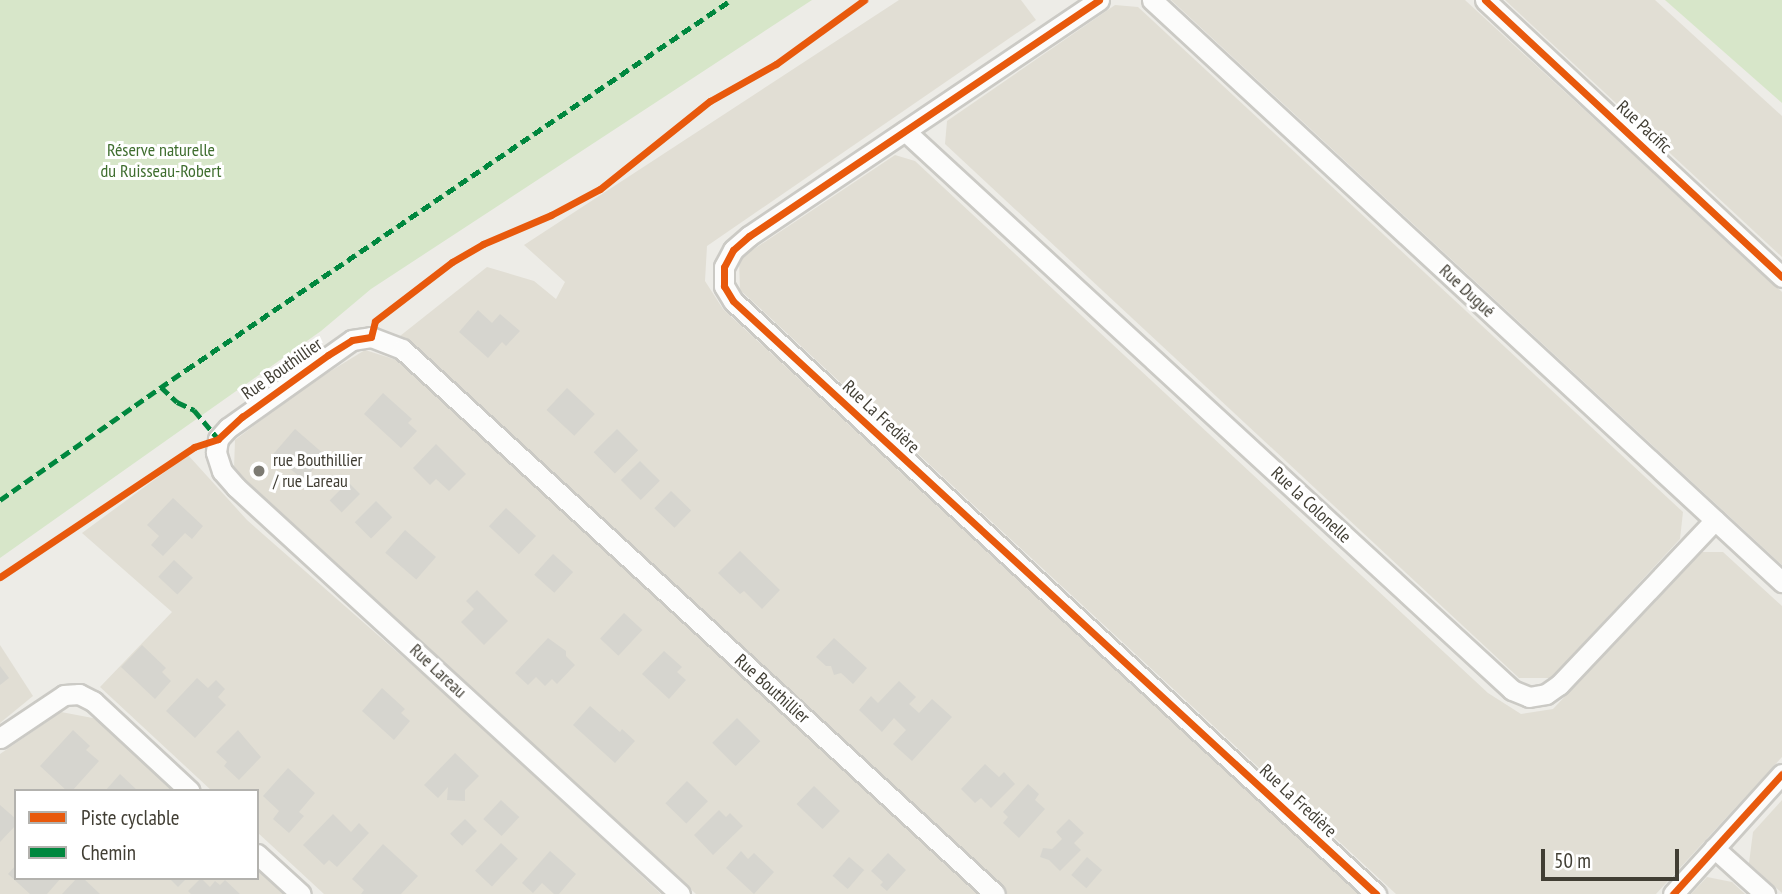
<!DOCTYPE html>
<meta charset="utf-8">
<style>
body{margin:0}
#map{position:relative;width:1782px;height:894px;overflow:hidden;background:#edece7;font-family:"PT Sans Narrow",sans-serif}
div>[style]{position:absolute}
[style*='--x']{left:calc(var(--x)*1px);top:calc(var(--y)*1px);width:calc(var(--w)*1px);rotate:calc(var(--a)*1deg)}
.residential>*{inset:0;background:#e1ded4}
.green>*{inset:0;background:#d7e6c9}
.building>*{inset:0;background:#d6d5cf;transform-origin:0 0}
.roads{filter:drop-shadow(2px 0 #cbcac5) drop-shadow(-2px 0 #cbcac5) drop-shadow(0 2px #cbcac5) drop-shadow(0 -2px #cbcac5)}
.minor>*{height:19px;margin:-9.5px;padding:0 9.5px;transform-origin:9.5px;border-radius:9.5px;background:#fcfcfb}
.quiet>*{height:5px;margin-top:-2.5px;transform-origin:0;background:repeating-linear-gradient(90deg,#00873e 0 10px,transparent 0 15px)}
.cycleway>*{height:7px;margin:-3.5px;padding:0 3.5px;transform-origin:3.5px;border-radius:3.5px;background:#e8590c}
.dots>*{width:19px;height:19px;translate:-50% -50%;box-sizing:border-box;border:4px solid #fff;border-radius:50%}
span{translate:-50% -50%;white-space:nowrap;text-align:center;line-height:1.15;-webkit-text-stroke:6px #fff;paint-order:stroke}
.street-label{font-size:18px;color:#413e34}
.park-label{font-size:18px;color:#3e6d2e}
.poi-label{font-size:18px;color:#413e34}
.left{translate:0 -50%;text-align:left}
.legend{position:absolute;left:14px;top:789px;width:245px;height:91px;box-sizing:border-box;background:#fff;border:2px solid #b3b2ae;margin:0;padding:9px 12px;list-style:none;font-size:21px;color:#413e34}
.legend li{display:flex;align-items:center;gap:14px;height:35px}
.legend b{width:35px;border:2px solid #b3b2ae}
.scale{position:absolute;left:1541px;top:849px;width:138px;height:32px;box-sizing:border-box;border:4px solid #413e34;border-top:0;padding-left:9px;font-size:21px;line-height:24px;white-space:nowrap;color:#413e34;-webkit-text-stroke:5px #fff;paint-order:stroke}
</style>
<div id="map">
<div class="residential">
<i style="clip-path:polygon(899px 0,1021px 0,1036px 20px,707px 246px,705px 281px,723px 309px,1359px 894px,1007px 894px,400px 336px,487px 267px,534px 281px,556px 299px,565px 282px,524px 245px)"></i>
<i style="clip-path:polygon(1171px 0,1465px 0,1782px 292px,1782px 565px)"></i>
<i style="clip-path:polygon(1505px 0,1655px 0,1782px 116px,1782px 257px)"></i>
<i style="clip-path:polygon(1115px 5px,1138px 7px,1683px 512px,1680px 539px,1551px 678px,1519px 678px,945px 144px,947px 121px)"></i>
<i style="clip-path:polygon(895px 155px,915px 161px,1488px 693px,1521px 714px,1553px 709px,1702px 552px,1723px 552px,1782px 606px,1782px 757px,1656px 894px,1396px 894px,740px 290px,739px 259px)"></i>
<i style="clip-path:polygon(365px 350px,400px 361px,977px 894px,696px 894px,234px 469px,235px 440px,306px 386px)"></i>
<i style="clip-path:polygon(188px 455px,247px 520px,453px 701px,661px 894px,324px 894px,257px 832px,257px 791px,212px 791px,100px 687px,172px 612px,82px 533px)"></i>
<i style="clip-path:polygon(0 645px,33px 696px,0 723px)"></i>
<i style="clip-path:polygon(61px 712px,98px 719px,175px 791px,16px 791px,16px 878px,257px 878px,257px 868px,285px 894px,0 894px,0 754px)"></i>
<i style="clip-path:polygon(1782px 800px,1782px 893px,1749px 863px,1753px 832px)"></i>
<i style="clip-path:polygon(1707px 877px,1732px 882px,1745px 894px,1691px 894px)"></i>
</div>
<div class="green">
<i style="clip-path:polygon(0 0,812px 0,371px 289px,321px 331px,0 558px)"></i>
<i style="clip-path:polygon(1665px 0,1782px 0,1782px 103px)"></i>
</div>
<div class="building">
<i style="clip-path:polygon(478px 310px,492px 323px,500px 314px,520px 331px,506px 346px,502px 342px,488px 358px,459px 332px)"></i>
<i style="left:567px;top:388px;width:38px;height:30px;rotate:43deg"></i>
<i style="clip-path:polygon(383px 393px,412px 419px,408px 423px,417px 431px,401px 448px,364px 414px)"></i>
<i style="left:295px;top:429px;width:40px;height:33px;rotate:41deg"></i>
<i style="left:617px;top:429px;width:30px;height:33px;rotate:45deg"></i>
<i style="clip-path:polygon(436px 444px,466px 474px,449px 491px,436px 479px,430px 485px,413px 468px)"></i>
<i style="left:640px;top:461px;width:28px;height:27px;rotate:45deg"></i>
<i style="left:348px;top:482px;width:17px;height:26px;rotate:45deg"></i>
<i style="left:671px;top:491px;width:28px;height:24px;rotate:44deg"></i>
<i style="clip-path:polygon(173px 498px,203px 526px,192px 539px,185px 533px,163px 556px,151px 545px,159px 536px,147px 525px)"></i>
<i style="left:376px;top:501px;width:23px;height:30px;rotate:45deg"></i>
<i style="left:506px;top:508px;width:41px;height:25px;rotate:43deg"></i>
<i style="left:405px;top:530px;width:41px;height:30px;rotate:41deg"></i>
<i style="clip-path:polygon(740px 551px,780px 590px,762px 609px,744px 591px,740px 594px,718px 573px)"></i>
<i style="left:553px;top:554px;width:27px;height:28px;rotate:42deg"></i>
<i style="left:174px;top:560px;width:26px;height:23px;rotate:43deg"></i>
<i style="clip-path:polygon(477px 590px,508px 621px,484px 645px,461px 622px,474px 609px,466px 601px)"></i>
<i style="left:624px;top:613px;width:25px;height:35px;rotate:43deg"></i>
<i style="clip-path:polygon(548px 638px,566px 651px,566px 656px,575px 665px,557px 684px,552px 679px,545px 686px,536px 677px,528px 685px,515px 673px)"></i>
<i style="clip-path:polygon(834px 638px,867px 668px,853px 684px,841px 673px,834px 675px,831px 666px,826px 666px,816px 657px)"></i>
<i style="clip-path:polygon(142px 645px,166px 668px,162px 672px,171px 681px,155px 699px,121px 667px)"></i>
<i style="clip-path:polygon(664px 651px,682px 667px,677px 672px,686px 680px,669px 699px,642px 674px)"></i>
<i style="clip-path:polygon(0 666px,9px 678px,0 685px)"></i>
<i style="clip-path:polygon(197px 678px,208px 688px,216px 680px,225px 689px,218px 697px,226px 705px,195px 738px,166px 711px)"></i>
<i style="clip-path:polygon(899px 681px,916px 697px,909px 704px,919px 713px,932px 699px,952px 717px,912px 761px,893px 744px,906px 730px,894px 718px,882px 732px,859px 710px,871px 696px,878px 703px)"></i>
<i style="clip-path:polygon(382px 688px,405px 709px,401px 713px,410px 721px,394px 740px,362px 711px)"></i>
<i style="clip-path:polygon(590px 706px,620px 732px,622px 729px,635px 741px,615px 763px,573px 725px)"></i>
<i style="left:737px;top:718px;width:33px;height:35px;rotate:45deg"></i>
<i style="clip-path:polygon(73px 730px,90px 746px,86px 750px,99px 761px,72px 791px,67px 791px,40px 766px)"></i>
<i style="clip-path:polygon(238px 730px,261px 757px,239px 780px,224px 766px,227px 762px,216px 752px)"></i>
<i style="clip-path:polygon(455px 753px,479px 776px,465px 790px,465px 801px,447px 800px,448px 787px,438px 798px,424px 785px)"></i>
<i style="clip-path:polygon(985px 764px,999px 777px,1004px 772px,1015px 784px,991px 808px,981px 798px,975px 803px,961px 789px)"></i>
<i style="clip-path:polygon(288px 768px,315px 793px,299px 812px,304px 816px,289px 833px,273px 819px,279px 811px,263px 796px)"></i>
<i style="clip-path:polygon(120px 774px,138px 791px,105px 791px)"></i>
<i style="left:687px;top:781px;width:29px;height:31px;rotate:44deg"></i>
<i style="clip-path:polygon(1028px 784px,1039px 794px,1035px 800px,1045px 809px,1019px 838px,1003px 823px,1008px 817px,1003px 812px)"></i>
<i style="left:814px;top:786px;width:36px;height:25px;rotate:44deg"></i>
<i style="left:501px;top:800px;width:25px;height:26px;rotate:43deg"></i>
<i style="clip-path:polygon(0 805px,16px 819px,16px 825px,0 842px)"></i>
<i style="clip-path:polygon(719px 810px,726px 817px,730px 813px,743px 826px,713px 855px,694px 835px)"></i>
<i style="clip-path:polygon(333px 814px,351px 832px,359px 823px,369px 833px,337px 867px,329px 860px,324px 865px,303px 845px)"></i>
<i style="left:465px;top:819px;width:17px;height:21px;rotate:45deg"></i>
<i style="clip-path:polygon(1069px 819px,1084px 833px,1074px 843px,1081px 850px,1060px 871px,1049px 860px,1040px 857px,1043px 848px,1052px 849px,1062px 839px,1056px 832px)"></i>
<i style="left:501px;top:843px;width:23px;height:38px;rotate:43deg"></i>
<i style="clip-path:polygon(383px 844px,418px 876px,401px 894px,361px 894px,364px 890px,352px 879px)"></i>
<i style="clip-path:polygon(550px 851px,576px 874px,559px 894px,554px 894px,542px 883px,533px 893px,522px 883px)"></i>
<i style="clip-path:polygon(741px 851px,748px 859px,754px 853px,774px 872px,754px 894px,726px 868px)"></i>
<i style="clip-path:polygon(888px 853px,906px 870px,887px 891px,880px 885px,883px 882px,871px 871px)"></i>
<i style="left:849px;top:857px;width:20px;height:25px;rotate:41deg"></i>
<i style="left:1087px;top:857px;width:20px;height:24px;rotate:41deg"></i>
<i style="clip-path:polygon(16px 865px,16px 878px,61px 878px,47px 894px,30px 894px,8px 874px)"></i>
<i style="clip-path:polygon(77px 878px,83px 878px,100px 894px,62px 894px)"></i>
<i style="clip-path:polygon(169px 878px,187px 878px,178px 887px)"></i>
<i style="clip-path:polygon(201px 878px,210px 887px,215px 881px,220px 885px,225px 880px,240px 894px,191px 894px,188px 891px)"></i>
</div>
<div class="roads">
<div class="minor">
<i style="--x:1099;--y:0;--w:422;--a:146"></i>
<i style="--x:749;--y:236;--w:21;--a:139"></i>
<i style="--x:733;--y:250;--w:19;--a:118"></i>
<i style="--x:724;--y:267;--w:19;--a:90"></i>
<i style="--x:724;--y:286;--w:17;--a:59"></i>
<i style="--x:733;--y:301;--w:875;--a:42.68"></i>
<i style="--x:1152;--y:0;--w:858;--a:42.73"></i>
<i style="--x:1485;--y:0;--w:406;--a:43"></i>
<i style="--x:905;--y:131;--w:825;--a:42.64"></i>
<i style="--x:1512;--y:690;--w:18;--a:22"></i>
<i style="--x:1529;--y:697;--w:17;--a:-10"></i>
<i style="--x:1546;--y:694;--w:16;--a:-35"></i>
<i style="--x:1559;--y:685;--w:227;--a:-46.6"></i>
<i style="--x:0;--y:738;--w:77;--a:-33.9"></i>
<i style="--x:64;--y:695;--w:15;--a:-4"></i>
<i style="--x:79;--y:694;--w:16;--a:27"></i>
<i style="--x:93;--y:701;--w:132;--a:42.9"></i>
<i style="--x:1714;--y:848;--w:69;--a:42"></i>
<i style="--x:257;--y:854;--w:59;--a:42.3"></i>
<i style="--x:680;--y:894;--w:602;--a:-137.49"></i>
<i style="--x:236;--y:487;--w:21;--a:-131"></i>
<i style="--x:222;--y:471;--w:20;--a:-108"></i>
<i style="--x:216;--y:452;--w:13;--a:-81"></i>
<i style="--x:218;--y:439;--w:15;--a:-48"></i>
<i style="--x:228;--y:428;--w:152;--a:-35.4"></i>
<i style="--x:352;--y:340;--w:19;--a:-9"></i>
<i style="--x:371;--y:337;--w:33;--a:21"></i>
<i style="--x:402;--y:349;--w:805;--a:42.58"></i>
<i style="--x:1673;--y:894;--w:162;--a:-47.8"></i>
</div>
</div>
<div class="quiet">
<i style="--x:161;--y:387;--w:22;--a:43"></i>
<i style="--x:177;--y:402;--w:19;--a:25"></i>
<i style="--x:194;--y:410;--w:38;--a:50"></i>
<i style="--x:0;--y:500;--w:227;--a:-35"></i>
<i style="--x:186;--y:370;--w:659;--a:-34.17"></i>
</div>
<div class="cycleway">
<i style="--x:1099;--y:0;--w:422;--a:146"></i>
<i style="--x:749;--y:236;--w:21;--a:139"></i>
<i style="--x:733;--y:250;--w:19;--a:118"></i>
<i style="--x:724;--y:267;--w:19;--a:90"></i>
<i style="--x:724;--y:286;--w:17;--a:59"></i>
<i style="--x:733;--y:301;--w:875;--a:42.68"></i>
<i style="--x:1485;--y:0;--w:406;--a:43"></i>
<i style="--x:0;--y:577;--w:234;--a:-33.8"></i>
<i style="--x:194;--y:447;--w:25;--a:-18"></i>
<i style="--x:218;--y:439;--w:33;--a:-43"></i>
<i style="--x:242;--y:417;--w:106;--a:-35.8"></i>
<i style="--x:328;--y:355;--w:28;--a:-32"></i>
<i style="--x:352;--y:340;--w:19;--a:-9"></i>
<i style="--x:371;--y:337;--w:16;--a:-76"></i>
<i style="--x:375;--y:321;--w:97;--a:-37.5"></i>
<i style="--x:452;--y:262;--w:36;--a:-30"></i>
<i style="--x:483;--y:244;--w:74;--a:-23.1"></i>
<i style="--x:551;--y:215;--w:55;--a:-28"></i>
<i style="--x:600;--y:189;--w:141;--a:-38.7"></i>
<i style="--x:710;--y:101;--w:76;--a:-29.3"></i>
<i style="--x:776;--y:64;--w:109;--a:-36"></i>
<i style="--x:1673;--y:894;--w:162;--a:-47.8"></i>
</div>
<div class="dots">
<i style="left:259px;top:471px;background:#7d7b73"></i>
</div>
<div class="street-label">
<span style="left:1644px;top:127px;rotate:43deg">Rue Pacific</span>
<span style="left:1467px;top:291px;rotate:43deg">Rue Dugué</span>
<span style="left:282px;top:369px;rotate:-35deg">Rue Bouthillier</span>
<span style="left:881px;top:417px;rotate:43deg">Rue La Fredière</span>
<span style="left:1311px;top:505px;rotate:43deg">Rue la Colonelle</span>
<span style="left:438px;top:671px;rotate:43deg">Rue Lareau</span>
<span style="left:772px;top:689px;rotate:42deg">Rue Bouthillier</span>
<span style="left:1298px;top:801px;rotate:43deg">Rue La Fredière</span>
</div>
<div class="park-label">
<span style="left:161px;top:161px">Réserve naturelle<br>du Ruisseau-Robert</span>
</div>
<div class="poi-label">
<span class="left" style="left:273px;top:471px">rue Bouthillier<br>/ rue Lareau</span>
</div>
<ul class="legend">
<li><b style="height:9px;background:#e8590c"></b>Piste cyclable</li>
<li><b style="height:9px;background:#00873e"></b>Chemin</li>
</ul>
<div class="scale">50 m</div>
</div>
